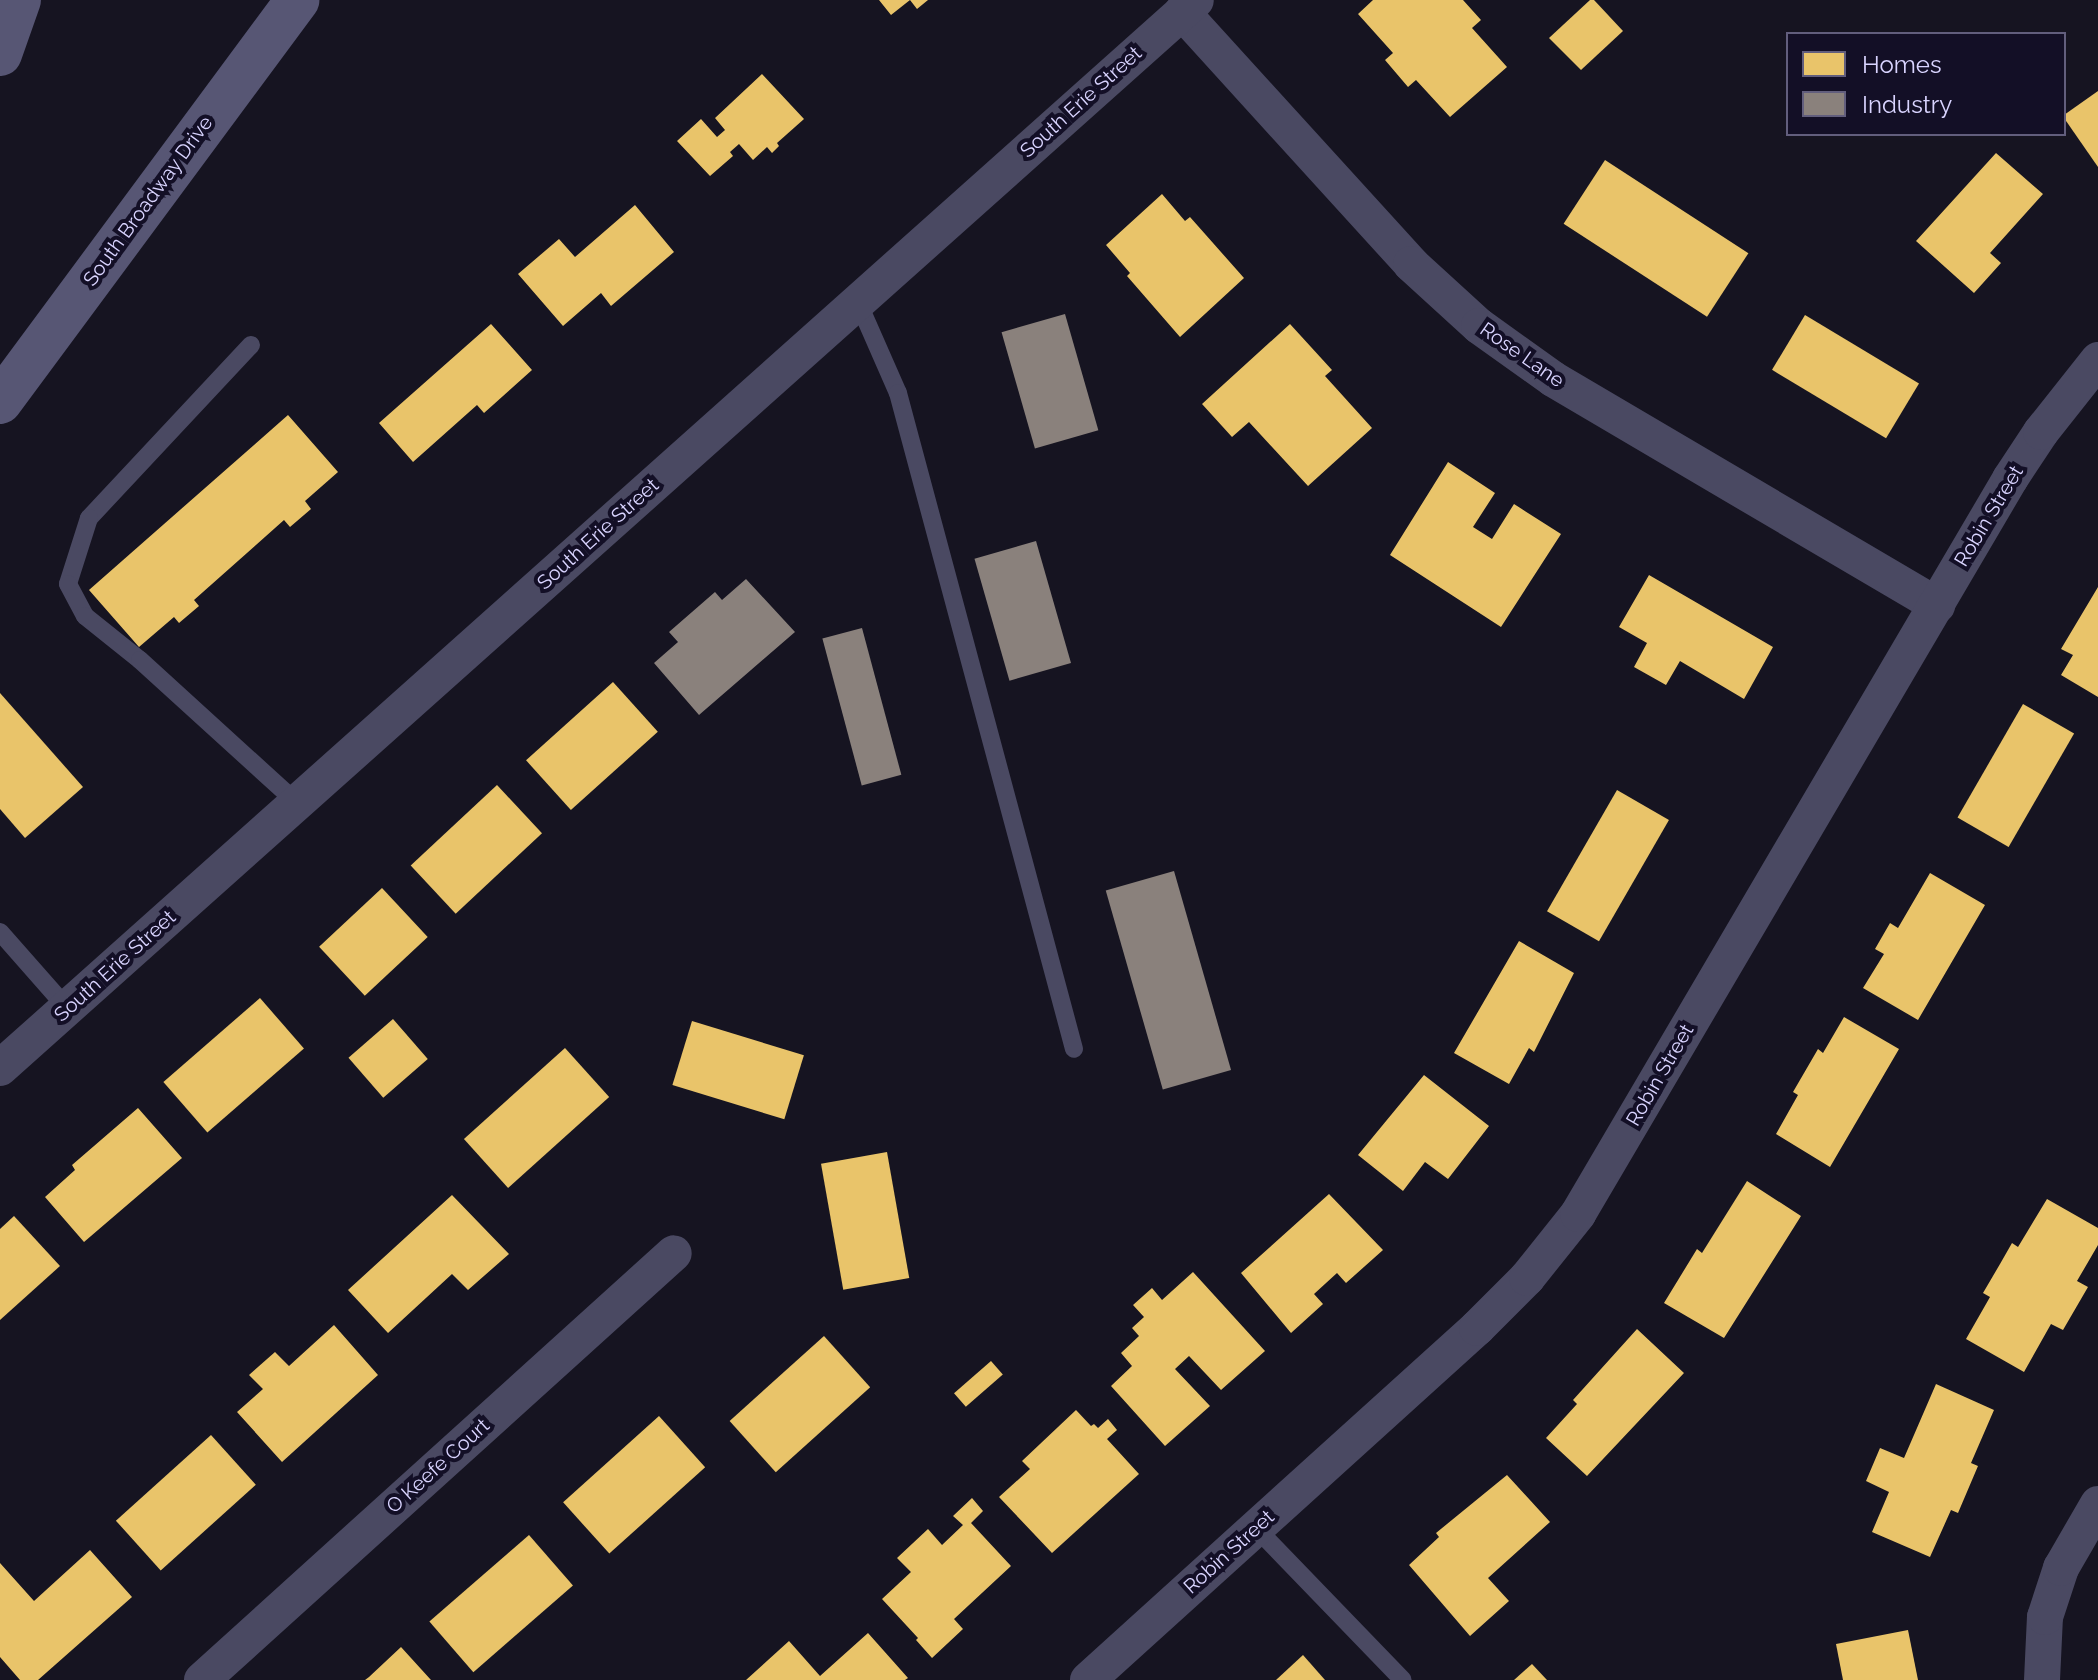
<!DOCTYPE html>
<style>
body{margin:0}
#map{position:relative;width:2098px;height:1680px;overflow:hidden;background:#161421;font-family:Raleway,sans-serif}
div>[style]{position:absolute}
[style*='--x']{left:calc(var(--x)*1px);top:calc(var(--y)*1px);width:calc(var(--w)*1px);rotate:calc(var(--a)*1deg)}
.homes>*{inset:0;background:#e9c46a;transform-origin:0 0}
.industry>*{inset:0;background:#8a817c;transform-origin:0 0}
.lane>*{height:18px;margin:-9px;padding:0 9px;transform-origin:9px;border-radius:9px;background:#4a4962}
.street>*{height:36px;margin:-18px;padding:0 18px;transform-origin:18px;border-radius:18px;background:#4a4962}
.secondary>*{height:44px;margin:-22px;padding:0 22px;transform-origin:22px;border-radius:22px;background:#575674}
span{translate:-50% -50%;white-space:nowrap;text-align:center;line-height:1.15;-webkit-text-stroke:8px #130f26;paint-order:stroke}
.street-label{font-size:20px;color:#d9d4ff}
.legend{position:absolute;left:1786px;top:32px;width:280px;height:104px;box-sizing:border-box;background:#130f26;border:2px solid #625e7d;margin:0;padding:10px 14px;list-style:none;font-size:24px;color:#d9d4ff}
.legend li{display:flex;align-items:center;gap:16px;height:40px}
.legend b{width:40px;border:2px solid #625e7d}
</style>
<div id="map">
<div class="homes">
<i style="clip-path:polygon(879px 0,928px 0,917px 9px,910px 0,891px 15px)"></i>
<i style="clip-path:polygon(1373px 0,1463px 0,1481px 20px,1472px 28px,1507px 67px,1450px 117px,1416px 80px,1408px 87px,1385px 60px,1393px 53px,1358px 14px)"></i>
<i style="clip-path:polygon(1590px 0,1594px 0,1623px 31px,1581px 70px,1549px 38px)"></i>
<i style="clip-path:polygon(762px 74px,804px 119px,777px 143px,779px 146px,772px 153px,767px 147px,753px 160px,739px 144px,730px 152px,733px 156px,710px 176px,677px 141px,701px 119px,717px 137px,725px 130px,715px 118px)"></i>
<i style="clip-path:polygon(2098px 91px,2098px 167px,2064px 118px,2064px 115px)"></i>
<i style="clip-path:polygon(1996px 153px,2043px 194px,1990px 253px,2001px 263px,1974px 293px,1916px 241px)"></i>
<i style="left:1605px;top:160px;width:171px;height:76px;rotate:33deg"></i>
<i style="clip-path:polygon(1162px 194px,1185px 221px,1190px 217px,1244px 278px,1180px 337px,1127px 276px,1130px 273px,1106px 245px)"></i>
<i style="clip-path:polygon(635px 205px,674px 252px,611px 306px,601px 293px,563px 326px,518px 274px,559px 239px,575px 257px)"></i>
<i style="left:1805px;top:315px;width:133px;height:64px;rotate:31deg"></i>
<i style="clip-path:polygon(491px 324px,532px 370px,484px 413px,477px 405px,413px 462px,379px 423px)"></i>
<i style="clip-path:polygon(1290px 324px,1332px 370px,1325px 376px,1372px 428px,1308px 486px,1249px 422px,1232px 437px,1202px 404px)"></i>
<i style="clip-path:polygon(288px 415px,338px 472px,305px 501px,311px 509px,290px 527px,284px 520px,194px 600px,199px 606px,179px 623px,174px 617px,139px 647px,89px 590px)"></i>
<i style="clip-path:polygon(1448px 462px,1495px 493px,1473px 527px,1492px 539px,1514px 504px,1561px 534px,1501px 627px,1390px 555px)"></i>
<i style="clip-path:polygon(1649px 575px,1773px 647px,1744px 699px,1680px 661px,1666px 685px,1634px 667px,1647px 643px,1619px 627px)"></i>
<i style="clip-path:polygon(2098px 587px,2098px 697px,2061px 675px,2073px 655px,2061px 649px)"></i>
<i style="left:613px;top:682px;width:67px;height:117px;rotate:48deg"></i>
<i style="clip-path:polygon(0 693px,83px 787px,25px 838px,0 809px)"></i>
<i style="left:2023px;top:704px;width:59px;height:131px;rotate:30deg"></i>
<i style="left:497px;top:785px;width:66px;height:118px;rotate:47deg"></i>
<i style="left:1617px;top:790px;width:60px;height:140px;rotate:30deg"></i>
<i style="clip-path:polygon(1930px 873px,1985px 905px,1918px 1020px,1863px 988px,1884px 954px,1875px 949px,1890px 923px,1898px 928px)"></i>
<i style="left:382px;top:888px;width:67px;height:86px;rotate:47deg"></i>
<i style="clip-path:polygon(1519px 941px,1574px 973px,1534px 1052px,1529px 1048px,1509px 1084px,1454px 1053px)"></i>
<i style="left:260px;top:998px;width:67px;height:128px;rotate:49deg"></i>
<i style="clip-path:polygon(1844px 1017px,1899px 1049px,1830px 1167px,1776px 1134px,1798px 1095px,1793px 1092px,1818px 1049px,1823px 1053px)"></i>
<i style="left:393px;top:1019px;width:53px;height:59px;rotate:49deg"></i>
<i style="left:692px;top:1021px;width:117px;height:67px;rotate:17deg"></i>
<i style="left:565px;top:1048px;width:66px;height:136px;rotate:48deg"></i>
<i style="clip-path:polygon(1424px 1075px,1489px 1126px,1448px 1179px,1425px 1162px,1403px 1191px,1358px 1155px)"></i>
<i style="clip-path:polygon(138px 1108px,182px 1158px,84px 1242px,45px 1197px,75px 1170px,72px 1165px)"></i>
<i style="left:887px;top:1152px;width:128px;height:67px;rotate:80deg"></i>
<i style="clip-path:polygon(1747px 1181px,1801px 1216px,1724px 1338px,1664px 1303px,1697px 1249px,1702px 1253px)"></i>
<i style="clip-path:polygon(1329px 1194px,1383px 1250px,1346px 1283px,1337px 1273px,1314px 1294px,1323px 1304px,1291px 1333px,1241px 1273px)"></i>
<i style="clip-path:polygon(452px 1195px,509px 1254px,468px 1290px,452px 1274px,388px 1333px,348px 1290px)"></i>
<i style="clip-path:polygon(2047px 1199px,2098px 1228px,2098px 1245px,2077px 1281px,2088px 1287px,2063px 1330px,2051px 1324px,2024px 1372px,1966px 1339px,1990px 1297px,1983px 1293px,2000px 1264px,2012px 1243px,2018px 1247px)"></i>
<i style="clip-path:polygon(14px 1216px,60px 1266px,0 1320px,0 1229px)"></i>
<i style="clip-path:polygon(1193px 1272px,1265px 1351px,1221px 1390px,1189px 1356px,1175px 1369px,1210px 1406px,1165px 1446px,1111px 1386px,1132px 1366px,1121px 1353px,1139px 1336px,1132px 1328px,1144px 1317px,1133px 1305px,1152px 1288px,1162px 1300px)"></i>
<i style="clip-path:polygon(334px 1325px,378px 1375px,282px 1462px,237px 1412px,263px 1389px,249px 1375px,275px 1352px,289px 1366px)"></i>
<i style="clip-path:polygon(1637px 1329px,1684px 1373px,1587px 1476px,1546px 1438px,1577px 1404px,1573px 1400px)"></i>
<i style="left:824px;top:1336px;width:69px;height:127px;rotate:48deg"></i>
<i style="left:991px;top:1361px;width:18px;height:49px;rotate:49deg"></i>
<i style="clip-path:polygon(1936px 1384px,1994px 1410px,1971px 1463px,1978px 1466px,1958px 1513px,1951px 1510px,1930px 1557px,1872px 1532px,1889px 1492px,1866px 1481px,1880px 1448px,1904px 1458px)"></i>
<i style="clip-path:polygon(1076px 1410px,1091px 1426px,1094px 1424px,1098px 1428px,1108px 1419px,1117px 1430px,1107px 1439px,1139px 1474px,1052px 1553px,999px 1497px,1030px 1469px,1022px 1461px)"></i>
<i style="left:659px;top:1416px;width:69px;height:129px;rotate:48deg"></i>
<i style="left:211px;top:1435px;width:67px;height:128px;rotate:48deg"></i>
<i style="clip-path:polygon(1507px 1475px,1550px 1522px,1488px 1578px,1509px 1601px,1470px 1636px,1409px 1565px,1439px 1537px,1436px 1533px)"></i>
<i style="clip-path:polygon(972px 1498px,983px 1511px,971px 1523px,1011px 1566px,954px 1619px,963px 1629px,932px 1658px,916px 1640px,918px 1638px,882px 1599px,911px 1572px,897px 1558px,928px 1529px,942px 1545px,963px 1525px,953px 1516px)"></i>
<i style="left:529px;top:1535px;width:67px;height:132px;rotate:49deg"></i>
<i style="clip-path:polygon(90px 1550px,132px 1597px,38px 1680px,20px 1680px,0 1657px,0 1563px,34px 1601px)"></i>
<i style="clip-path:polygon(1908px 1630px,1918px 1680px,1843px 1680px,1836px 1644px)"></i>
<i style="clip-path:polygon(868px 1633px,908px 1678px,905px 1680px,746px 1680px,789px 1641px,820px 1676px)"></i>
<i style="clip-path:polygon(401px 1647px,431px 1680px,365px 1680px,369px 1677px)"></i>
<i style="clip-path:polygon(1303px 1655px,1325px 1680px,1276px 1680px)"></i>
<i style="clip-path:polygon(1532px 1664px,1547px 1680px,1514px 1680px)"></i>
</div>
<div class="industry">
<i style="left:1065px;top:314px;width:121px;height:66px;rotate:74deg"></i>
<i style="left:1036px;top:541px;width:127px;height:64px;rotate:74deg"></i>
<i style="clip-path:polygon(746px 579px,795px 632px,699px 715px,654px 663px,678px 642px,669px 632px,715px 592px,722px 600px)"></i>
<i style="left:862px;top:628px;width:152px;height:41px;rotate:75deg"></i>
<i style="left:1174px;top:871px;width:207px;height:71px;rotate:74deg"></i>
</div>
<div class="lane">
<i style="--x:858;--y:302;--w:99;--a:66.3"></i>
<i style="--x:898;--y:393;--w:679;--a:74.98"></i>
<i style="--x:251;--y:345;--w:237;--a:133.1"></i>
<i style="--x:89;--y:518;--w:69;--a:107.7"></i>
<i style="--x:68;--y:584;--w:36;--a:62"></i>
<i style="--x:85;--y:616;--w:70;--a:38.7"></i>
<i style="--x:140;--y:660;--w:212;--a:42.3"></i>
<i style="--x:0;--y:932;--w:101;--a:48.6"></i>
<i style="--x:1256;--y:1528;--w:211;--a:46"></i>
</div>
<div class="street">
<i style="--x:1182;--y:12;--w:341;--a:47.7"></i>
<i style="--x:1411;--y:264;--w:92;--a:42.4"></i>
<i style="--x:1479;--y:326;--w:91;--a:35.6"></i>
<i style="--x:1553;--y:379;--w:446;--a:30.5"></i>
<i style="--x:0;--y:1068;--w:1603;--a:-41.76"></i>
<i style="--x:202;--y:1680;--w:636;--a:-42.13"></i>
<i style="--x:1088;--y:1680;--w:525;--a:-42.14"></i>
<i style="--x:1477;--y:1328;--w:71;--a:-45"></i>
<i style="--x:1527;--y:1278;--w:82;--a:-51.4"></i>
<i style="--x:1578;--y:1214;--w:853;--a:-59.55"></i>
<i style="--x:2010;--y:479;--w:56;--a:-56.6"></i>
<i style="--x:2041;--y:432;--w:92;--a:-51.6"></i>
<i style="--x:2042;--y:1680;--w:63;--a:-87.3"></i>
<i style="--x:2045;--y:1617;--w:52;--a:-71.9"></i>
<i style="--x:2061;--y:1568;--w:74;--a:-60"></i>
</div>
<div class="secondary">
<i style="--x:0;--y:54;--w:57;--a:-70.6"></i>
<i style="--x:0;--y:402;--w:500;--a:-53.5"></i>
</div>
<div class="street-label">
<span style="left:1081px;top:102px;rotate:-42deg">South Erie Street</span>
<span style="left:148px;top:201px;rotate:-54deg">South Broadway Drive</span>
<span style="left:1522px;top:355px;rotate:35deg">Rose Lane</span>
<span style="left:1989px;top:516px;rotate:-59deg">Robin Street</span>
<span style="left:598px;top:534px;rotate:-42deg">South Erie Street</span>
<span style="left:115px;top:966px;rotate:-42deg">South Erie Street</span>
<span style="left:1660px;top:1075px;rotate:-60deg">Robin Street</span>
<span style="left:438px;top:1466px;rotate:-42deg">O Keefe Court</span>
<span style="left:1229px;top:1552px;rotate:-42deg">Robin Street</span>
</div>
<ul class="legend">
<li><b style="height:22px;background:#e9c46a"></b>Homes</li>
<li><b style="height:22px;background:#8a817c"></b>Industry</li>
</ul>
</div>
